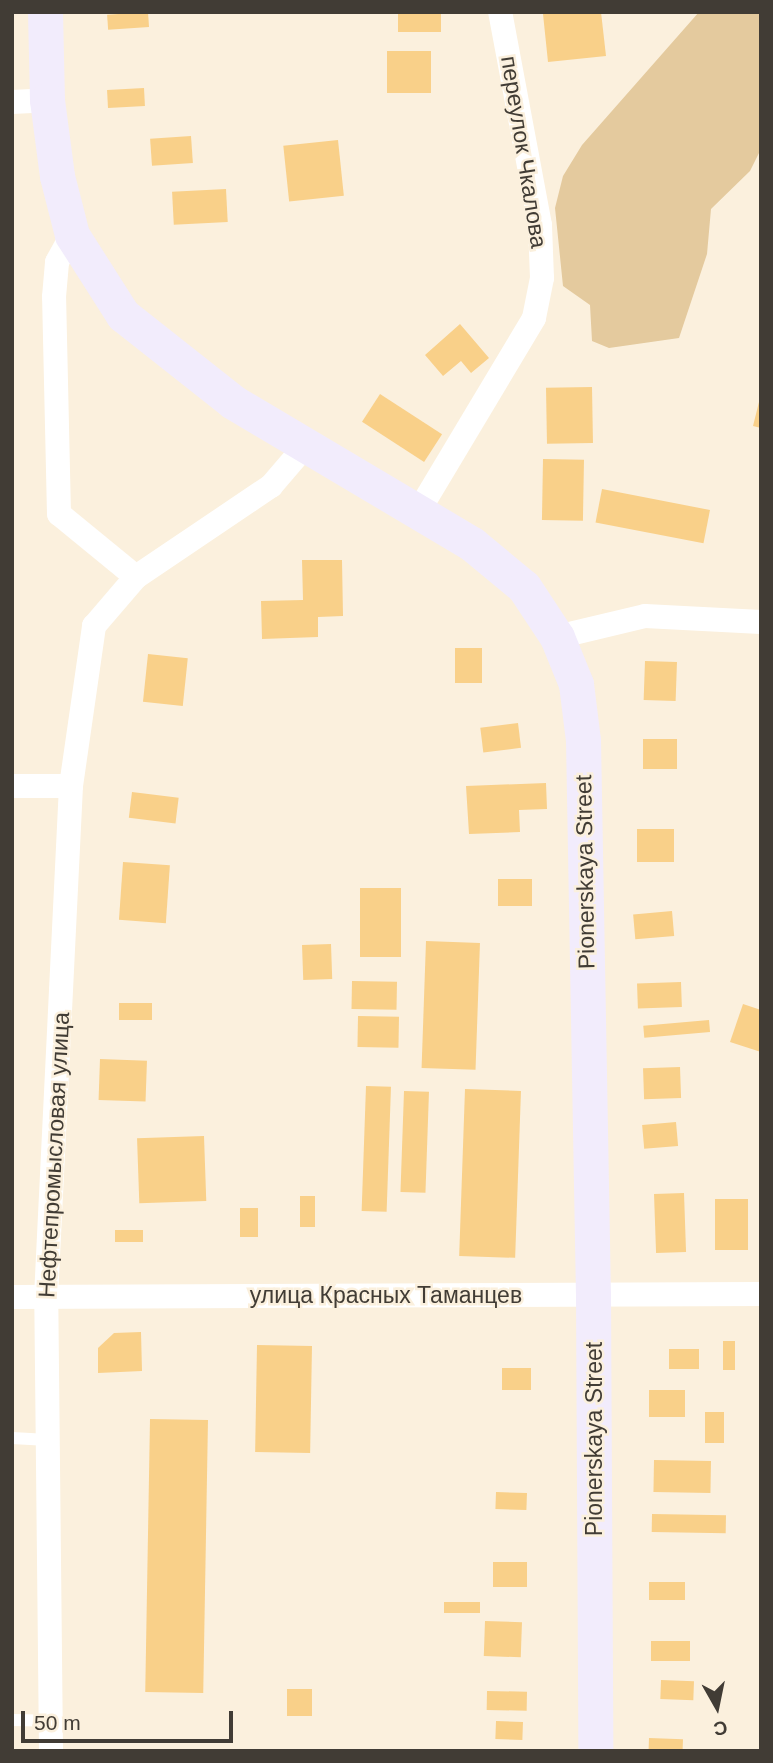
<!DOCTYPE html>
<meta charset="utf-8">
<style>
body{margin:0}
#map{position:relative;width:773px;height:1763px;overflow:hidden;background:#fbf0dd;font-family:Helvetica,sans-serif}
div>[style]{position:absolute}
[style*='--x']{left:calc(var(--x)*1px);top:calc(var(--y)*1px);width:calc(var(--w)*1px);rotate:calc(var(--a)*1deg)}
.green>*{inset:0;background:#e4ca9e}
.building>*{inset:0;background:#f9d089;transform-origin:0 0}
.service>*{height:12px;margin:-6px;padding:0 6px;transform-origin:6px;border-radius:6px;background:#fff}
.minor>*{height:24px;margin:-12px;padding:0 12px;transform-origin:12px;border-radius:12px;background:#fff}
.secondary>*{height:35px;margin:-17.5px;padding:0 17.5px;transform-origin:17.5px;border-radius:17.5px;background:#f2ecfc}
span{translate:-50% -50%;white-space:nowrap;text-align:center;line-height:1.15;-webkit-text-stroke:5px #fbf0dd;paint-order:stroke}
.street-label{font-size:23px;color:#413c35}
.frame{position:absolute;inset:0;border:14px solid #413c35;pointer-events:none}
.north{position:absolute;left:682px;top:1672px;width:70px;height:70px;-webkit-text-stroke:5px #fbf0dd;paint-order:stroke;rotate:171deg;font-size:19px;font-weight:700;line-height:28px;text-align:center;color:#413c35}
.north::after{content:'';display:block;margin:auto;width:24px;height:32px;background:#413c35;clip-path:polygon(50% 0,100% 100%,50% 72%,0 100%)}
.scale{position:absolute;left:21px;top:1711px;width:212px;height:32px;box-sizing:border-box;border:4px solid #413c35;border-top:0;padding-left:9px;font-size:21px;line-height:24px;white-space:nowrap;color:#413c35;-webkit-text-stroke:5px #fbf0dd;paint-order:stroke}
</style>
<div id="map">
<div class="green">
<i style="clip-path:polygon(699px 12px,761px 12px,759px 153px,750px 171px,711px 209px,707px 254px,679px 338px,609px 348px,592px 341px,590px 305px,563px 286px,555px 208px,563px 176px,582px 145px)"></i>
</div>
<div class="building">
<i style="left:148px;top:12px;width:15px;height:41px;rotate:86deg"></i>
<i style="left:398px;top:12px;width:43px;height:20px"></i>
<i style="clip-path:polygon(559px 12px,601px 12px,606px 56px,548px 62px,543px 14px)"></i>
<i style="left:387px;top:51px;width:44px;height:42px"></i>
<i style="left:144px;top:88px;width:18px;height:37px;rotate:87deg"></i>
<i style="left:191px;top:136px;width:27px;height:41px;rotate:86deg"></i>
<i style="left:338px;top:140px;width:56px;height:55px;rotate:84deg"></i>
<i style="left:226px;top:189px;width:33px;height:54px;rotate:87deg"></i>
<i style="clip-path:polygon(460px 324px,489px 358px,471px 373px,461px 361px,443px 376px,425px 355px)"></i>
<i style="left:592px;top:387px;width:56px;height:46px;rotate:89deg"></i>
<i style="left:380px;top:394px;width:74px;height:33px;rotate:33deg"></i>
<i style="clip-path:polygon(760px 398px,761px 399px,761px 428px,753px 426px)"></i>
<i style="left:543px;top:459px;width:41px;height:61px;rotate:1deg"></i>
<i style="left:602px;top:489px;width:110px;height:34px;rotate:11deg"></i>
<i style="clip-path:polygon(302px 560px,342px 560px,343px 616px,318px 617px,318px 637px,262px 639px,261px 601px,303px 600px)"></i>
<i style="left:482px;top:648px;width:35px;height:27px;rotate:90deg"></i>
<i style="left:148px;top:654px;width:40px;height:48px;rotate:6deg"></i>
<i style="left:645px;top:661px;width:32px;height:39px;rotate:2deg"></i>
<i style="left:518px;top:723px;width:25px;height:38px;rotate:83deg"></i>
<i style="left:643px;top:739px;width:34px;height:30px"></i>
<i style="clip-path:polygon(546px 783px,547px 809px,519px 810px,520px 832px,469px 834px,466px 786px)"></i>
<i style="left:132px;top:792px;width:47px;height:26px;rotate:7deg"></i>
<i style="left:637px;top:829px;width:37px;height:33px"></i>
<i style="left:123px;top:862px;width:47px;height:58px;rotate:4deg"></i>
<i style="left:498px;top:879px;width:34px;height:27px"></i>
<i style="left:360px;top:888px;width:41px;height:69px"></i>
<i style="left:672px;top:911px;width:25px;height:39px;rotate:85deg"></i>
<i style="left:426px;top:941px;width:54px;height:127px;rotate:2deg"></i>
<i style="left:331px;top:944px;width:35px;height:29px;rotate:88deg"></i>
<i style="left:352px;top:981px;width:45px;height:28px;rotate:1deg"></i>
<i style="left:681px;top:982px;width:25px;height:44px;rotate:88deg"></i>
<i style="left:119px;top:1003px;width:33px;height:17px"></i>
<i style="clip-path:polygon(743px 1004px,761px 1010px,761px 1052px,730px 1042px)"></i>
<i style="left:358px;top:1016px;width:41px;height:31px;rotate:1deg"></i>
<i style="left:709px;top:1020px;width:12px;height:66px;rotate:85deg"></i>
<i style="left:100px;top:1059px;width:47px;height:41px;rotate:2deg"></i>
<i style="left:680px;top:1067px;width:31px;height:37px;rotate:88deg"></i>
<i style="left:366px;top:1086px;width:25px;height:125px;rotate:2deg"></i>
<i style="left:465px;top:1089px;width:56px;height:167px;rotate:2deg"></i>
<i style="left:404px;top:1091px;width:25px;height:101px;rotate:2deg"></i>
<i style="left:676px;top:1122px;width:24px;height:34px;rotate:85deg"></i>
<i style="left:204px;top:1136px;width:65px;height:67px;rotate:88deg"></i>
<i style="left:684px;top:1193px;width:59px;height:30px;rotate:88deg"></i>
<i style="left:300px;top:1196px;width:15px;height:31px"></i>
<i style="left:715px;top:1199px;width:33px;height:51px"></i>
<i style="left:258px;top:1208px;width:29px;height:18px;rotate:90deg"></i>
<i style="left:143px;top:1230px;width:12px;height:28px;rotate:90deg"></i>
<i style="clip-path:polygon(141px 1332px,142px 1371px,98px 1373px,98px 1348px,114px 1333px)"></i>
<i style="left:723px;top:1341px;width:12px;height:29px"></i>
<i style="left:257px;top:1345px;width:55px;height:107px;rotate:1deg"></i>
<i style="left:669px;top:1349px;width:30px;height:20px"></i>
<i style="left:502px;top:1368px;width:29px;height:22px"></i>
<i style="left:649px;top:1390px;width:36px;height:27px"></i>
<i style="left:705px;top:1412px;width:19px;height:31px"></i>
<i style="left:150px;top:1419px;width:58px;height:273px;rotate:1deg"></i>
<i style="left:654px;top:1460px;width:57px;height:32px;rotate:1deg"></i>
<i style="left:496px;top:1492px;width:31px;height:17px;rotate:2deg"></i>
<i style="left:652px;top:1514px;width:74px;height:18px;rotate:1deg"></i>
<i style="left:493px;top:1562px;width:34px;height:25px"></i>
<i style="left:649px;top:1582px;width:36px;height:18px"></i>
<i style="left:444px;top:1602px;width:36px;height:11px"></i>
<i style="left:485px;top:1621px;width:37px;height:35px;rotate:2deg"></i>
<i style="left:651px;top:1641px;width:39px;height:20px"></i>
<i style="left:661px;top:1680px;width:33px;height:19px;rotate:2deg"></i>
<i style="left:287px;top:1689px;width:25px;height:27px"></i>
<i style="left:487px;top:1691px;width:40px;height:19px;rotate:1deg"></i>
<i style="left:496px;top:1721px;width:27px;height:18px;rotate:2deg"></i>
<i style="left:649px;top:1738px;width:34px;height:13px;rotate:2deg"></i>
</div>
<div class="service">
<i style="--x:12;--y:1438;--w:36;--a:3"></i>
<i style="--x:12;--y:1720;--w:39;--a:1"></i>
</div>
<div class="minor">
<i style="--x:12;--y:102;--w:35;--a:-3"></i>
<i style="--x:418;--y:512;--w:226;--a:-59.1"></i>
<i style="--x:534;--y:318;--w:41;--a:-78.7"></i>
<i style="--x:542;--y:278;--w:53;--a:-92.2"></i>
<i style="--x:540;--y:225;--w:217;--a:-100.6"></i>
<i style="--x:136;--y:577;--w:163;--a:-34"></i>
<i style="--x:271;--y:486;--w:55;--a:-49.4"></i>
<i style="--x:557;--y:637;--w:90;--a:-13.4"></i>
<i style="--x:645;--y:616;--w:116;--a:3"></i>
<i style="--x:12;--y:786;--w:59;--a:0"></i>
<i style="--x:12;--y:1297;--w:749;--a:-0.23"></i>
<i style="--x:51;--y:1751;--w:454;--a:-90.6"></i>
<i style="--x:46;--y:1297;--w:512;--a:-87.2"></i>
<i style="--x:71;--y:786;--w:162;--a:-81.8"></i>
<i style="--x:94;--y:626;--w:65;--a:-49.4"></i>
<i style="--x:136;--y:577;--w:99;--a:-140.7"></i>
<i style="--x:59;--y:514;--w:217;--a:-91.3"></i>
<i style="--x:54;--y:297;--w:35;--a:-85"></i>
<i style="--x:57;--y:262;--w:31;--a:-61"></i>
</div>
<div class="secondary">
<i style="--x:45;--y:12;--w:88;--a:88.7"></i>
<i style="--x:47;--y:100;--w:77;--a:82.5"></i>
<i style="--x:57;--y:176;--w:61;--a:75.7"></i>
<i style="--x:72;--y:235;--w:95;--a:57.5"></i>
<i style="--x:123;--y:315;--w:140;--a:38.3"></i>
<i style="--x:233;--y:402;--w:278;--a:30.7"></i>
<i style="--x:472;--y:544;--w:67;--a:39.6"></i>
<i style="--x:524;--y:587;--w:60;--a:56.6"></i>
<i style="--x:557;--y:637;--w:51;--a:68"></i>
<i style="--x:576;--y:684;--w:56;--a:82.9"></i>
<i style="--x:583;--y:740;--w:554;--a:88.97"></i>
<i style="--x:593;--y:1294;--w:457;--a:89.7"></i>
</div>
<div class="street-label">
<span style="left:524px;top:152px;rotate:81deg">переулок Чкалова</span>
<span style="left:585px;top:872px;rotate:-91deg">Pionerskaya Street</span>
<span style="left:54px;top:1155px;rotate:-87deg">Нефтепромысловая улица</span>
<span style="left:386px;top:1295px">улица Красных Таманцев</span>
<span style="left:594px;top:1439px;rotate:-90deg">Pionerskaya Street</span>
</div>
<div class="frame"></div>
<div class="north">С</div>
<div class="scale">50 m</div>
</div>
